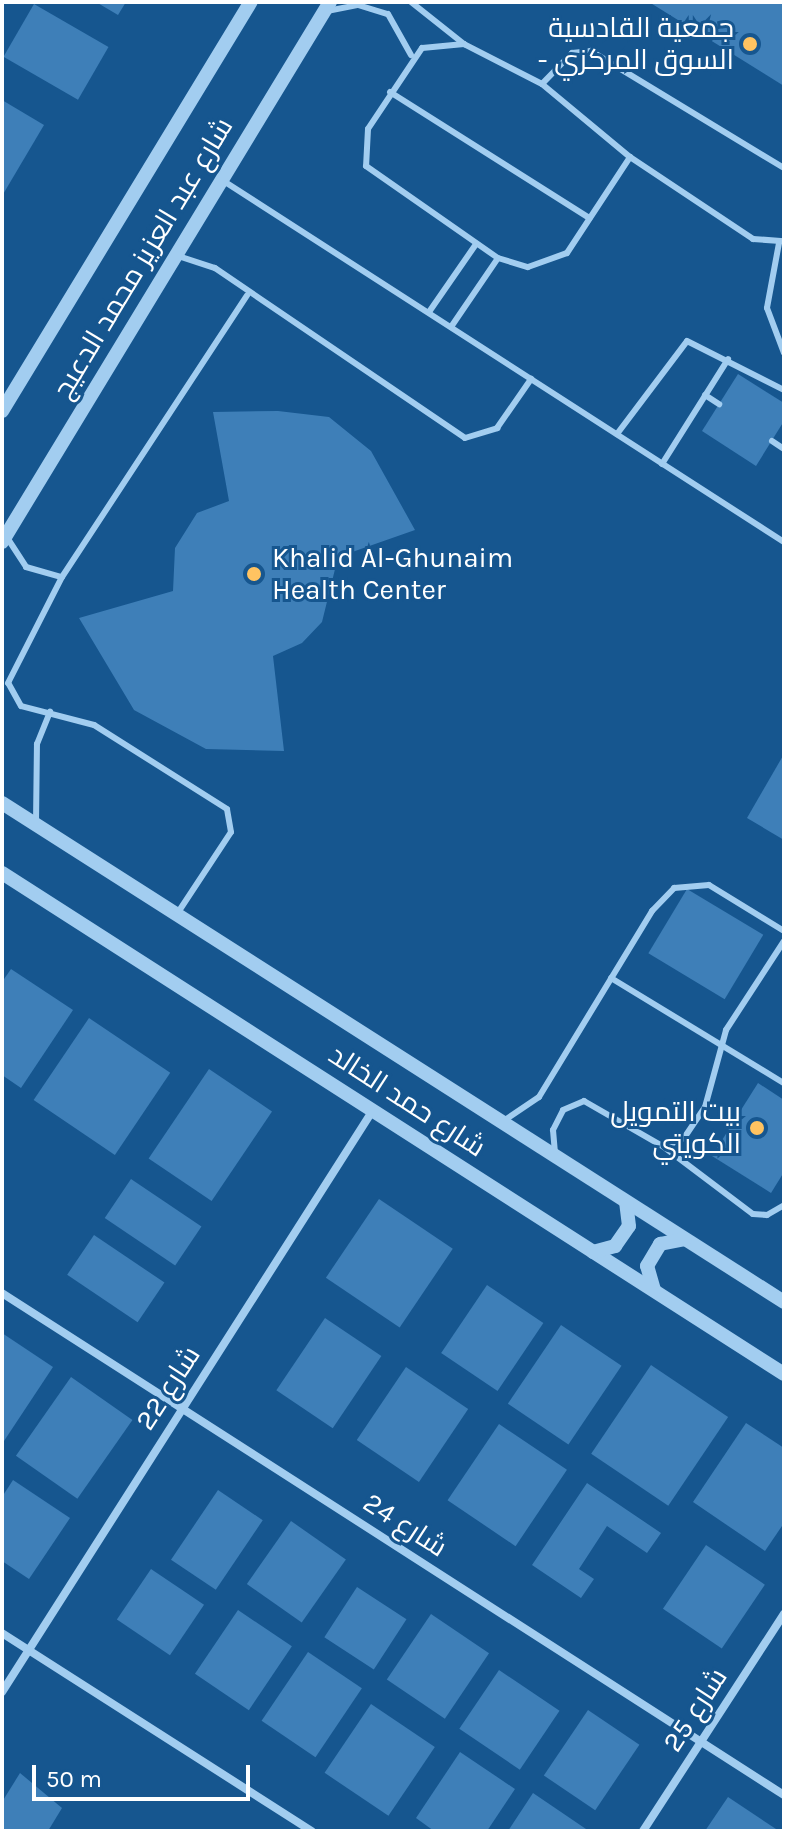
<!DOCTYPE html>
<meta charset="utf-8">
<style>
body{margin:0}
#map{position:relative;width:786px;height:1833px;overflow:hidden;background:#16568f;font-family:Karla,Cairo,sans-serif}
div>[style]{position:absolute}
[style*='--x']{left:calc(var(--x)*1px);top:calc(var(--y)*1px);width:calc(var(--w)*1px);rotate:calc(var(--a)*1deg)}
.building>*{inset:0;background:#3e7fb8;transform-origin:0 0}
.service>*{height:6px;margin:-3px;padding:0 3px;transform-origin:3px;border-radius:3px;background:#a2cdf0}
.minor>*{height:8px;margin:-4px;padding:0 4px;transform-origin:4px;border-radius:4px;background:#a2cdf0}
.tertiary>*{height:14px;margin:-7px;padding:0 7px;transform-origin:7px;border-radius:7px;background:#a2cdf0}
.dots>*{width:22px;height:22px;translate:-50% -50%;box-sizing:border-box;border:4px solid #16568f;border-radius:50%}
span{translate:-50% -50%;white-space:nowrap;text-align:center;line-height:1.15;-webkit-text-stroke:6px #16568f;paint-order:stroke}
.poi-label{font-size:28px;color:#fff}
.right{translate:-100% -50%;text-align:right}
.left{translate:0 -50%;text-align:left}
.street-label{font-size:28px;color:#fff}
.frame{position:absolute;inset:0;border:4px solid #fff;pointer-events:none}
.scale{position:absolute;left:32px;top:1765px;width:218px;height:36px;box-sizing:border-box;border:4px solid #fff;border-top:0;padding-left:10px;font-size:24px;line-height:28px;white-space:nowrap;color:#fff;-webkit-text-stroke:6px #16568f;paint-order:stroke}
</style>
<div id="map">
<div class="building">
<i style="clip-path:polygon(96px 2px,126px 2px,118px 15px)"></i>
<i style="clip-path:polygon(649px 2px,784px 2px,784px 86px)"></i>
<i style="left:34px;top:4px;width:86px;height:61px;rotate:30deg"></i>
<i style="clip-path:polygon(2px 100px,44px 125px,2px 196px)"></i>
<i style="clip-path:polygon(738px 374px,784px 403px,784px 421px,756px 466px,702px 431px)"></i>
<i style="clip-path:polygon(278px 411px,329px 417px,371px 451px,415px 530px,338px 557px,322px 622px,302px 643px,273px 656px,284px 751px,206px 749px,134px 710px,79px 618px,173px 591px,175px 548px,197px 513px,229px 501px,213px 412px)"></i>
<i style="clip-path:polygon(784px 754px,784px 840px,747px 818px)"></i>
<i style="left:687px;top:889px;width:89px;height:75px;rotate:31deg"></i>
<i style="clip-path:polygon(11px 969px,73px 1010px,21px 1088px,2px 1075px,2px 982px)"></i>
<i style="left:89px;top:1018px;width:98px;height:99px;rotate:34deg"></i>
<i style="left:209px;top:1069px;width:76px;height:108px;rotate:34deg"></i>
<i style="clip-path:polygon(758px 1083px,784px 1100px,784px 1172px,771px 1193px,712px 1156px)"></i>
<i style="left:131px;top:1179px;width:85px;height:47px;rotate:34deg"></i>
<i style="left:379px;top:1199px;width:89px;height:95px;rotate:34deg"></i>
<i style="left:94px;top:1235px;width:85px;height:48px;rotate:34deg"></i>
<i style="left:487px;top:1285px;width:68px;height:82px;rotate:34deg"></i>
<i style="left:325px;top:1318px;width:68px;height:87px;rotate:34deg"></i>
<i style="left:561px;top:1325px;width:73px;height:95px;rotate:34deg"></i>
<i style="clip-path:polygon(2px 1333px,53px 1367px,4px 1441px,2px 1439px)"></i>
<i style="left:651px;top:1365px;width:93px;height:107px;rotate:34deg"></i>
<i style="left:406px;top:1367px;width:75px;height:88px;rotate:34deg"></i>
<i style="left:71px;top:1377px;width:75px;height:96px;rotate:35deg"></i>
<i style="clip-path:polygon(746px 1423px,784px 1448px,784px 1523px,765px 1551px,693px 1502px)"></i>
<i style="left:499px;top:1424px;width:82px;height:92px;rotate:34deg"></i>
<i style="clip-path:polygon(13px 1480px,70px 1518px,29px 1579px,2px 1561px,2px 1497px)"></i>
<i style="clip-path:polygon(587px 1483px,661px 1533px,647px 1553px,607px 1526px,579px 1569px,594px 1579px,581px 1598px,532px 1565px)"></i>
<i style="left:218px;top:1490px;width:54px;height:84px;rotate:34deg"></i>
<i style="left:291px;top:1521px;width:67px;height:77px;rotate:35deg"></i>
<i style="left:706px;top:1545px;width:71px;height:77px;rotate:34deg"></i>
<i style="left:151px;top:1569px;width:64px;height:61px;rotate:34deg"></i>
<i style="left:357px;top:1587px;width:59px;height:60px;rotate:33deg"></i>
<i style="left:238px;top:1610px;width:65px;height:77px;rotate:34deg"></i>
<i style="left:431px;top:1614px;width:70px;height:79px;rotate:34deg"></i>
<i style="left:308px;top:1652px;width:65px;height:83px;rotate:34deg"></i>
<i style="left:499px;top:1670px;width:73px;height:71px;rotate:34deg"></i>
<i style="left:371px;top:1704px;width:77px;height:83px;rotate:34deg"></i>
<i style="left:588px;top:1710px;width:62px;height:79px;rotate:34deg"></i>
<i style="clip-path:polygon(460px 1752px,515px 1789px,487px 1831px,434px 1831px,416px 1818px)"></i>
<i style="clip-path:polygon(20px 1773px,62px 1808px,48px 1831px,2px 1831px,2px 1802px)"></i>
<i style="clip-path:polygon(533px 1793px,586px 1829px,585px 1831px,508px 1831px)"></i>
<i style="clip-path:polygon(728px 1797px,776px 1829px,774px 1831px,705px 1831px)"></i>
</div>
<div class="service">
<i style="--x:411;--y:2;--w:68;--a:38.4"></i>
<i style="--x:327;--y:11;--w:32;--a:-11"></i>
<i style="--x:358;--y:5;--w:31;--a:17"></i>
<i style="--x:388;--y:14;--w:47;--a:60.7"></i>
<i style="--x:542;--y:84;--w:88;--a:-152.9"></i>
<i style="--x:464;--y:44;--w:42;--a:174.6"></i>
<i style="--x:422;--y:48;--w:97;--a:123.7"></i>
<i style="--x:368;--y:129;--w:37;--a:93"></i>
<i style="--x:366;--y:166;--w:161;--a:34.9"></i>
<i style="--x:498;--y:258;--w:31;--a:17"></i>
<i style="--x:528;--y:267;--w:41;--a:-19.7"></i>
<i style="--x:567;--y:253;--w:115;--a:-56.7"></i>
<i style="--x:390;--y:92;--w:236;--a:32.3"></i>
<i style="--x:784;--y:168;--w:226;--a:-148.8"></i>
<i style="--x:591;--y:51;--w:19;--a:174"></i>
<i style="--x:572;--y:53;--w:43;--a:134.1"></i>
<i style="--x:542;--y:84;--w:114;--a:39.7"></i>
<i style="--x:630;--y:157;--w:148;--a:33.7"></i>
<i style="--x:753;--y:239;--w:31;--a:4"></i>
<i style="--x:222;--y:180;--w:668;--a:32.79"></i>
<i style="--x:779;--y:243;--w:66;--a:100.5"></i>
<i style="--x:767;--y:308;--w:48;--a:69.3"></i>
<i style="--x:178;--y:256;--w:39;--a:18"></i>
<i style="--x:215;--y:268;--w:302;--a:34.2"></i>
<i style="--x:465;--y:438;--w:34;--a:-17"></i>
<i style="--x:497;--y:428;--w:60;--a:-55.2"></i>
<i style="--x:429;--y:312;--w:83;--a:-55.3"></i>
<i style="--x:451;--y:327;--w:83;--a:-55.7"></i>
<i style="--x:705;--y:395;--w:17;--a:33"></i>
<i style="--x:617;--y:434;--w:116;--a:-53"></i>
<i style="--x:687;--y:341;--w:109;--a:26.8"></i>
<i style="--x:772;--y:441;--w:14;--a:34"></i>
<i style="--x:662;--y:464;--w:124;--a:-57.8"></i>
<i style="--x:8;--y:539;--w:33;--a:57"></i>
<i style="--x:26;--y:567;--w:37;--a:16"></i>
<i style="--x:36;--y:823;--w:79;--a:-89.3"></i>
<i style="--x:37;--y:744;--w:35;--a:-68"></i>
<i style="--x:177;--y:914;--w:98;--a:-56.6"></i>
<i style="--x:231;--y:832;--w:23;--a:-100"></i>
<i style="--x:227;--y:809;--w:157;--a:-147.7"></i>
<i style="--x:94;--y:725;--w:75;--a:-165.4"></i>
<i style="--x:21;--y:706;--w:26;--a:-119"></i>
<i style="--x:8;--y:683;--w:119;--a:-63"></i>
<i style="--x:62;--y:577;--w:337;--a:-56.7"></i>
<i style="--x:611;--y:978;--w:202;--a:31.3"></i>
<i style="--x:505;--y:1120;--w:41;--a:-34.1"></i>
<i style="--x:539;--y:1097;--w:218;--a:-58.7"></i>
<i style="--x:652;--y:911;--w:32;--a:-46"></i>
<i style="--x:674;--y:888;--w:35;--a:-5"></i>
<i style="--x:709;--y:885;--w:88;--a:31.5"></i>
<i style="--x:664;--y:1147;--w:22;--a:-24"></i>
<i style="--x:684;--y:1138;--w:37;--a:-56"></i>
<i style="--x:705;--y:1107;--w:80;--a:-74.7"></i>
<i style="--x:726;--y:1030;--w:106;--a:-56.9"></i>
<i style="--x:555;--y:1153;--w:23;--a:-95"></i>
<i style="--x:553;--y:1130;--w:22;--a:-63"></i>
<i style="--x:563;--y:1110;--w:23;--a:-23"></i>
<i style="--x:584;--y:1101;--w:92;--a:29.9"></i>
<i style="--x:664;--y:1147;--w:111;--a:37"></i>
<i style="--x:753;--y:1214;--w:14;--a:4"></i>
<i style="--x:767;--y:1215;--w:20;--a:-30"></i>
</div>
<div class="minor">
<i style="--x:2;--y:1293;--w:929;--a:32.7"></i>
<i style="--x:2;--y:1633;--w:368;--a:32.6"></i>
<i style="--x:2;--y:1692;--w:690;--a:-57.48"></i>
<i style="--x:643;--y:1831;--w:259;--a:-57"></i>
</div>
<div class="tertiary">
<i style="--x:2;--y:411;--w:479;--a:-58.7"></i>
<i style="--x:2;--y:542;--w:632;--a:-58.73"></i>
<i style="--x:2;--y:803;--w:928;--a:32.54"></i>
<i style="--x:2;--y:873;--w:929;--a:32.65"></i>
<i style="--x:593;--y:1252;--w:23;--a:-15"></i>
<i style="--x:615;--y:1246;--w:24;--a:-55"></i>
<i style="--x:629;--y:1226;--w:24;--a:-97"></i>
<i style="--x:654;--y:1290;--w:25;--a:-106"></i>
<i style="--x:647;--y:1266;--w:26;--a:-59"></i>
<i style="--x:660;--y:1244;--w:25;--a:-11"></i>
</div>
<div class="dots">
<i style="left:750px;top:44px;background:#ffc361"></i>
<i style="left:254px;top:574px;background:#ffc361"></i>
<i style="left:757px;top:1128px;background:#ffc361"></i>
</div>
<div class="poi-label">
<span class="right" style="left:734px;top:44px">جمعية القادسية<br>- السوق المركزي</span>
<span class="left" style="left:272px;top:574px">Khalid Al-Ghunaim<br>Health Center</span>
<span class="right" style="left:741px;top:1128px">بيت التمويل<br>الكويتي</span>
</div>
<div class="street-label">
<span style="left:143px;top:258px;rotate:-59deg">شارع عبد العزيز محمد الدعيج</span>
<span style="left:407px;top:1101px;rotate:33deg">شارع حمد الخالد</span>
<span style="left:168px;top:1388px;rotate:-57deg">شارع 22</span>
<span style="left:405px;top:1525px;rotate:33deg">شارع 24</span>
<span style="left:695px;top:1710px;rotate:-57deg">شارع 25</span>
</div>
<div class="frame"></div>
<div class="scale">50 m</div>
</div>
